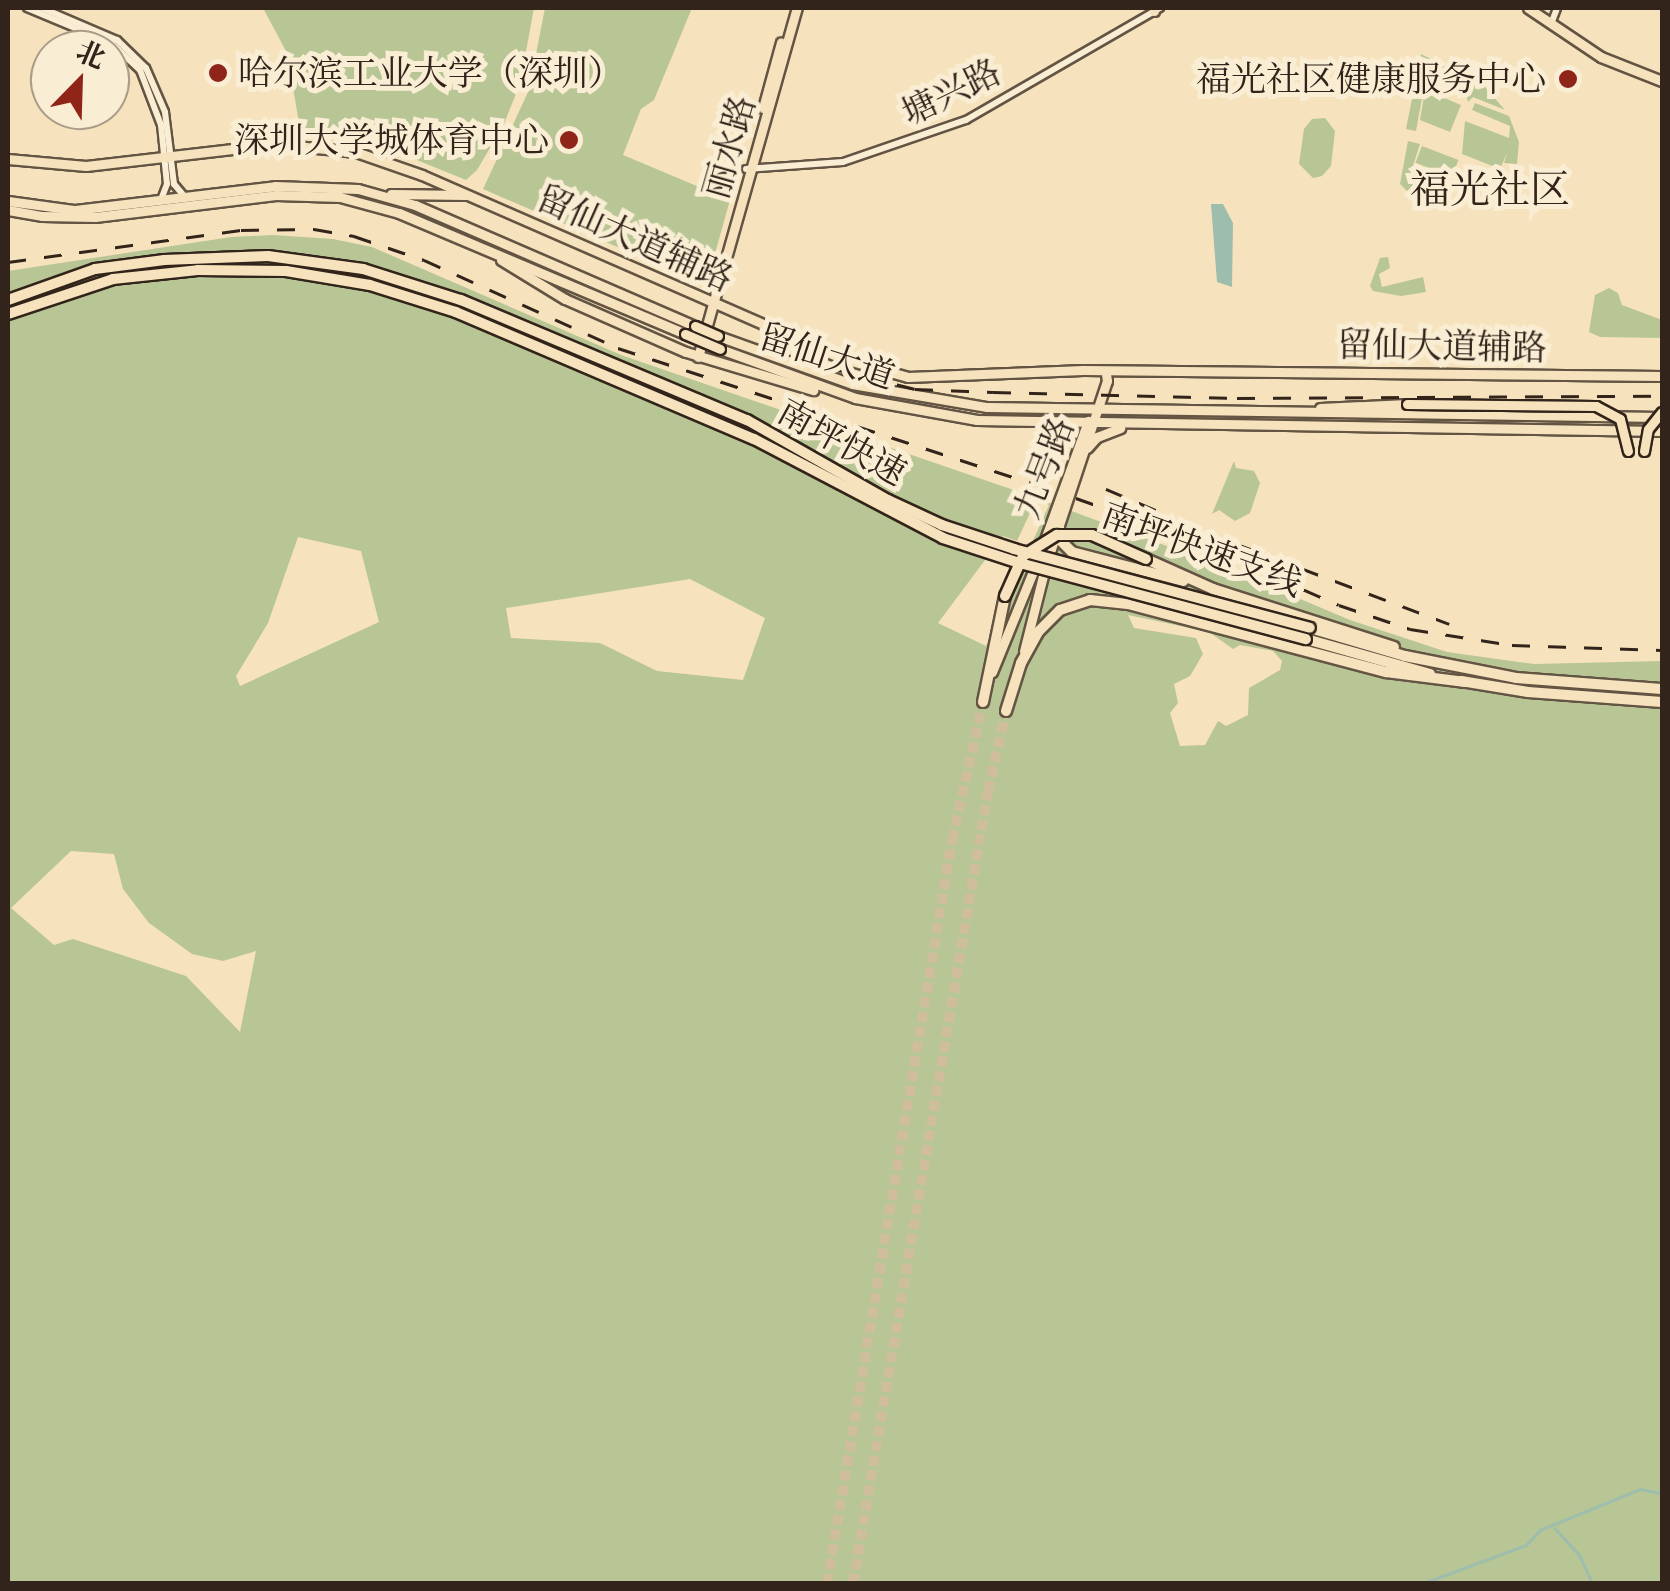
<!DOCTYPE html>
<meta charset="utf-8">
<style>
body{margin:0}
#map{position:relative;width:1670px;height:1591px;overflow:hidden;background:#f6e3bd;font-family:"EB Garamond","Noto Serif SC",serif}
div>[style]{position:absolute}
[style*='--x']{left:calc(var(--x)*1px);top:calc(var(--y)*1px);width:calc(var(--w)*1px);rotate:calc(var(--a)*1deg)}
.green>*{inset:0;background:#b8c594;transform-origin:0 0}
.water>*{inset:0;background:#9dbead}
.stream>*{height:2.5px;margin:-1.25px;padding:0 1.25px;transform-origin:1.25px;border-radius:1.25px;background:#9dbead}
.highway-tunnel>*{height:10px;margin-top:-5px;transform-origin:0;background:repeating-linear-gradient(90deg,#cfbd9c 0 10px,transparent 0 15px)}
.roads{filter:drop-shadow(2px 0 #635443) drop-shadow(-2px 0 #635443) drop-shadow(0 2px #635443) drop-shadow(0 -2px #635443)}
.minor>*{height:6px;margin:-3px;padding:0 3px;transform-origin:3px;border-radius:3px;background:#f9edd4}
.major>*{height:9px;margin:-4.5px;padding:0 4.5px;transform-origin:4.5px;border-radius:4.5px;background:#f6e3bd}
.highway>*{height:10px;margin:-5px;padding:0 5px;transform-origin:5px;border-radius:5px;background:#f6e3bd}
.rail>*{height:2.5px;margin-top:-1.25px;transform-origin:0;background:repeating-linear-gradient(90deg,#32241a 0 18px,transparent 0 36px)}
.bridges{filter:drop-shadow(2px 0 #32241a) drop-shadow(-2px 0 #32241a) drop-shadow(0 2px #32241a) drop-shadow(0 -2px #32241a)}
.major-bridge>*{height:9px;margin:-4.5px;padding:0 4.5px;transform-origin:4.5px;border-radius:4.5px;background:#f6e3bd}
.highway-bridge>*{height:10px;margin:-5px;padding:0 5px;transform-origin:5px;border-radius:5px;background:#f6e3bd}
.dots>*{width:28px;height:28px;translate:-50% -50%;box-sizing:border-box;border:5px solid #f9edd4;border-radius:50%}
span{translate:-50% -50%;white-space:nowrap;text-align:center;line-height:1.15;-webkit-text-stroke:10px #f9edd4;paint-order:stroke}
.poi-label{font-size:35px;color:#32241a}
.left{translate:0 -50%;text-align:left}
.right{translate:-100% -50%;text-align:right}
.street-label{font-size:35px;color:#32241a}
.quarter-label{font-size:40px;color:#32241a}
.frame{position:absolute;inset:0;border:10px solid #32241a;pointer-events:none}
.north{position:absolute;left:30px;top:30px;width:100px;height:100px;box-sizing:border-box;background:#f9edd4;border:2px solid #a99d8a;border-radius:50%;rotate:23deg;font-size:28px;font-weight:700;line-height:40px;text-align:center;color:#32241a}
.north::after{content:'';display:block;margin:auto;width:35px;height:45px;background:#8f2418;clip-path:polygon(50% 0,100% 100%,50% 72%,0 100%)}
</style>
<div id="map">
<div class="green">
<i style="clip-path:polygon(263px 8px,534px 8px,520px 84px,503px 126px,477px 170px,466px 180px,397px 152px,343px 138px,301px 134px,287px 53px)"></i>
<i style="clip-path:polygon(545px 8px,692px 8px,654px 100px,641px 109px,623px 155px,730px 200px,709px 275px,701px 283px,483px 189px,529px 90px)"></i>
<i style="clip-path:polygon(1421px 54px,1475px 81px,1477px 90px,1485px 87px,1505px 110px,1473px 97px,1468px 102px,1466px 93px,1426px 76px,1416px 131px,1406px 129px)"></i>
<i style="clip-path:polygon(1425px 90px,1461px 105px,1450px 132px,1420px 120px)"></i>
<i style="clip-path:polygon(1475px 103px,1509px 116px,1519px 142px,1517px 164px,1504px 163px,1507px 153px,1500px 169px,1462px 154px,1465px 121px,1509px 138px,1510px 126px,1472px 110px)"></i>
<i style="clip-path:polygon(1325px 118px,1335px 131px,1331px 166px,1322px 176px,1313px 178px,1299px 164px,1304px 129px,1312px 119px)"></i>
<i style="clip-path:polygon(1408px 141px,1420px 144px,1410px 175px,1449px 191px,1447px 196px,1408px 192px,1400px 184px)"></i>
<i style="left:1422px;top:146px;width:39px;height:18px;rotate:21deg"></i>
<i style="clip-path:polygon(evenodd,273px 235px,333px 239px,372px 247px,621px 355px,1025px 494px,1224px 567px,1350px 620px,1447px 652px,1534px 664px,1662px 661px,1662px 1583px,8px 1583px,8px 271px,231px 237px,273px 235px,1036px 500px,1049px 505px,986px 646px,938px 623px,1003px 536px,1017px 541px,1036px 500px,273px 235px,298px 537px,361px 551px,379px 622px,240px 686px,236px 676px,268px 623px,298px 537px,273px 235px,690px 579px,765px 618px,743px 680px,657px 671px,600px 643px,511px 638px,506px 608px,690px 579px,273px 235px,1128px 615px,1209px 632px,1233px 649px,1240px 645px,1273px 651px,1282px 661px,1280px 670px,1249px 688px,1248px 715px,1226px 726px,1218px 721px,1205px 745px,1180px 746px,1170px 713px,1178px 703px,1174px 684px,1190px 676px,1203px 654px,1196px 638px,1134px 628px,1128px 615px,273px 235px,71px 851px,114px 854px,123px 889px,149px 923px,192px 954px,223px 961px,256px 951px,240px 1032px,186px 976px,73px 939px,54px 945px,11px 908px,71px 851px)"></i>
<i style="clip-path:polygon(1388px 257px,1390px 268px,1379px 274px,1382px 287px,1423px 277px,1426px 292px,1401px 296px,1373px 291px,1370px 286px,1380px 258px)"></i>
<i style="clip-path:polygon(1609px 288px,1618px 293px,1622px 305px,1662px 320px,1662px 338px,1600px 337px,1589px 332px,1595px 295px)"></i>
<i style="clip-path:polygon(1234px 461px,1236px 468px,1254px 471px,1260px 483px,1250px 513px,1235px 521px,1219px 510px,1212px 514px)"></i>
</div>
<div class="water">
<i style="clip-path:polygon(1211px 204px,1223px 204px,1233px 223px,1232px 287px,1217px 282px)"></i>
</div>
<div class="stream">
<i style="--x:1555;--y:1528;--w:38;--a:48"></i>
<i style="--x:1580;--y:1556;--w:31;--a:65"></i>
<i style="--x:1421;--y:1584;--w:112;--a:-20.4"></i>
<i style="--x:1526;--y:1545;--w:21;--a:-47"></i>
<i style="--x:1540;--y:1530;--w:108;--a:-22.3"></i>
<i style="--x:1640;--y:1489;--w:21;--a:11"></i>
</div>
<div class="highway-tunnel">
<i style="--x:827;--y:1584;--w:754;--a:-80.46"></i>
<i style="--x:952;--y:840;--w:141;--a:-77.3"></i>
<i style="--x:853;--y:1584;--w:804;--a:-80.34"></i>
<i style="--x:988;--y:791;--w:82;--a:-77.3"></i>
</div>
<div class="roads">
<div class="minor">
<i style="--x:27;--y:8;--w:91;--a:22.6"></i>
<i style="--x:111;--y:43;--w:40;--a:43"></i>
<i style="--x:140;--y:70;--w:59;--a:69.1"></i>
<i style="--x:161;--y:125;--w:59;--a:84.2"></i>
<i style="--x:167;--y:184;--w:17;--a:111"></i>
<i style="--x:42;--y:8;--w:82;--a:23.1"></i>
<i style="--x:117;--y:40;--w:40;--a:44"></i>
<i style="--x:146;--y:68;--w:48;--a:66.6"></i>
<i style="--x:165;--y:112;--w:73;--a:82.9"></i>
<i style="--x:174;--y:184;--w:16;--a:50"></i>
<i style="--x:1551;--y:24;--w:17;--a:-69"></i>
<i style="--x:746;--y:169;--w:97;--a:-4.1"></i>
<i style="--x:843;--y:162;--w:130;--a:-18.9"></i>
<i style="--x:966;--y:120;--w:224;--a:-30"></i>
</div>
<div class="major">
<i style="--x:1528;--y:8;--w:88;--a:33.9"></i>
<i style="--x:1601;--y:57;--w:66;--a:21.5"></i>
<i style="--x:1154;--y:11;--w:3;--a:-90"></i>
<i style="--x:763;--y:108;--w:68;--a:-74.7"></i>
<i style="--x:8;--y:159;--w:78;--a:5.1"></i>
<i style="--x:86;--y:166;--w:191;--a:-6.6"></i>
<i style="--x:276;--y:144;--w:80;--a:5.7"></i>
<i style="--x:356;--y:152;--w:70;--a:19.2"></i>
<i style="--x:422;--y:175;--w:460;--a:23.6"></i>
<i style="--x:844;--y:359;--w:66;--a:15.7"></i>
<i style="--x:908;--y:377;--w:175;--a:-2.3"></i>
<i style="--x:1083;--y:370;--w:579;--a:0.59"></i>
<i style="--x:391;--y:194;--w:75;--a:0.8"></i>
<i style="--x:8;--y:201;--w:68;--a:7.7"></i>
<i style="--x:75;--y:210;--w:201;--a:-6.8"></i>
<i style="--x:275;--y:186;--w:83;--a:2.1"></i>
<i style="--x:358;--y:189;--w:59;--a:15.7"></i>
<i style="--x:415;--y:205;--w:305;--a:23.4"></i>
<i style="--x:8;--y:210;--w:35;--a:10"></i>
<i style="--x:42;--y:216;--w:53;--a:1.1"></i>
<i style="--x:95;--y:217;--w:182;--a:-6.9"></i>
<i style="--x:276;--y:195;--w:64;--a:1.8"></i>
<i style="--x:340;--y:197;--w:61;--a:15.2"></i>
<i style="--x:399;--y:213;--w:311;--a:22.9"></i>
<i style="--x:501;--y:260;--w:75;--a:31.4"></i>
<i style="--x:565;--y:299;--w:132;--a:23.7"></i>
<i style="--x:686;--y:352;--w:133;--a:16.7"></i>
<i style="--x:718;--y:336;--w:142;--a:19.7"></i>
<i style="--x:852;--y:384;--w:137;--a:9.7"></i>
<i style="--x:987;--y:407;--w:673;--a:0.85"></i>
<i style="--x:720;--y:349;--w:144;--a:19.9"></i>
<i style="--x:855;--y:398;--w:124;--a:10.2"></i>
<i style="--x:977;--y:420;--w:685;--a:0.92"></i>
<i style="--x:698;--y:357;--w:363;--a:-74.2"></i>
<i style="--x:1320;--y:408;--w:87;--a:-2.6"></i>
<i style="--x:1087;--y:448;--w:15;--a:-48"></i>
<i style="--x:1097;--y:437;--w:25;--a:-21"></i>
<i style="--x:1044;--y:542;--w:129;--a:-70"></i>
<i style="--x:1024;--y:651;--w:90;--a:-75.8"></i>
<i style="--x:1046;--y:564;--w:193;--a:-71.6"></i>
<i style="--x:1107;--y:381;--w:7;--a:-98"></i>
<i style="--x:992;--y:672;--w:119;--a:-67.8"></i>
</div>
<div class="highway">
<i style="--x:1059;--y:524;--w:15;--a:90"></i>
<i style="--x:1059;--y:539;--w:18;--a:45"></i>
<i style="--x:1072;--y:552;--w:115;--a:14.6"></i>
<i style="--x:1146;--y:559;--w:73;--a:24.1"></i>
<i style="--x:1213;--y:589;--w:190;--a:17.8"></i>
<i style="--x:1310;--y:628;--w:99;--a:16.4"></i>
<i style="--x:1405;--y:656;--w:113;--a:11.2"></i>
<i style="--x:1516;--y:678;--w:146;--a:4.3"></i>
<i style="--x:1306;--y:639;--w:129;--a:15.8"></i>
<i style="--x:1461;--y:681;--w:68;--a:9.3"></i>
<i style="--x:1528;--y:692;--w:134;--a:4.3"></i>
<i style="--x:983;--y:702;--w:108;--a:-78.3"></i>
<i style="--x:1006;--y:711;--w:50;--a:-72.6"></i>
<i style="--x:1021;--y:663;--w:35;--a:-61"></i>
<i style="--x:1038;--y:632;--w:31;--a:-45"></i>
<i style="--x:1060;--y:610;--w:32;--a:-18"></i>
<i style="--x:1090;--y:600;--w:38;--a:6"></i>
<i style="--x:1128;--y:604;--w:267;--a:14.8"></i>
<i style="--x:1386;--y:672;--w:80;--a:7.2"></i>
</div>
</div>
<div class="rail">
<i style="--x:8;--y:262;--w:235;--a:-7.8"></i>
<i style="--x:241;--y:230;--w:73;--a:-0.8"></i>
<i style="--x:314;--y:229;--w:41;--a:9.9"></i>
<i style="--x:354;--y:236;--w:74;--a:18.9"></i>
<i style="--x:424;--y:260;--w:213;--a:24.4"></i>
<i style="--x:618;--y:348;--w:458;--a:18.1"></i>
<i style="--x:827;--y:367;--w:91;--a:14"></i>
<i style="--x:915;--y:389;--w:78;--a:2.2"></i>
<i style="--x:993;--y:392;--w:244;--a:1.4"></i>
<i style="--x:1237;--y:398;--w:425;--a:-0.3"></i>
<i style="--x:1106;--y:489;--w:64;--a:23"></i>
<i style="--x:1076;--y:498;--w:102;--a:19.5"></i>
<i style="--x:1172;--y:532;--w:182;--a:23.6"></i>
<i style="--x:1339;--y:605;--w:75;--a:18.7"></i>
<i style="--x:1410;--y:629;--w:103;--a:8.9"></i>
<i style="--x:1512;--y:645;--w:150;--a:1.9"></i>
<i style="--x:1234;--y:543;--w:230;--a:20.6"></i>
</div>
<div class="bridges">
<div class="major-bridge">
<i style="--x:695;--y:326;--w:25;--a:23"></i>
<i style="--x:685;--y:334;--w:38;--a:23"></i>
<i style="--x:1407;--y:404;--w:189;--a:0.6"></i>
<i style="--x:1596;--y:406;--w:27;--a:28"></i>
<i style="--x:1620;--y:419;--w:33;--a:76"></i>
<i style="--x:1644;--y:451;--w:22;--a:-80"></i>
<i style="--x:1648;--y:429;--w:22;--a:-51"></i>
</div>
<div class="highway-bridge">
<i style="--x:8;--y:300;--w:92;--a:-19.6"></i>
<i style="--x:95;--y:269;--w:70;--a:-7.4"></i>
<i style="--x:164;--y:260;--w:104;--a:-2.2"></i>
<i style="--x:268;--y:256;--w:96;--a:7.8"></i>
<i style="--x:363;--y:269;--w:103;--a:17.6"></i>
<i style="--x:461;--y:300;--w:310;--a:22.8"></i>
<i style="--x:747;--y:420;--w:162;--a:29.6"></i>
<i style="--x:888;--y:500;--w:60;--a:24.8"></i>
<i style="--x:942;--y:525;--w:76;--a:18.4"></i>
<i style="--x:1014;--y:549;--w:306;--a:14.9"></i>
<i style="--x:8;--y:314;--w:111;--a:-18.4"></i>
<i style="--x:113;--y:279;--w:85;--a:-6"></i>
<i style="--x:198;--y:270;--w:88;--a:0.7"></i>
<i style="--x:286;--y:271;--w:85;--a:9.5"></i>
<i style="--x:370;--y:285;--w:90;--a:17.4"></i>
<i style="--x:456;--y:312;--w:324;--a:23.1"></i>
<i style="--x:754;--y:439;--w:213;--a:27.6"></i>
<i style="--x:943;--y:538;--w:77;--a:18.2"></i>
<i style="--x:1016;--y:562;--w:300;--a:14.9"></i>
<i style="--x:1005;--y:596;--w:44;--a:-65.8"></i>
<i style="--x:1023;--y:556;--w:40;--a:-32"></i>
<i style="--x:1057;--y:535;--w:35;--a:0"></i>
<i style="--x:1092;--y:535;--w:59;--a:24"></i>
</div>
</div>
<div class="dots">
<i style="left:218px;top:73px;background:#8f2418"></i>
<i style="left:1568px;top:79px;background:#8f2418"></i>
<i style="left:569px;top:140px;background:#8f2418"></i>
</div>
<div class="poi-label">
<span class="left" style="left:238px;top:73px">哈尔滨工业大学（深圳）</span>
<span class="right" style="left:1546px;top:79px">福光社区健康服务中心</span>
<span class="right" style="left:549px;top:140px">深圳大学城体育中心</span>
</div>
<div class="street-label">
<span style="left:951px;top:92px;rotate:-26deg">塘兴路</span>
<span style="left:729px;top:147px;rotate:-74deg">丽水路</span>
<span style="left:635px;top:238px;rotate:24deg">留仙大道辅路</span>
<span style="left:1442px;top:346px;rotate:1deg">留仙大道辅路</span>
<span style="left:827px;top:356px;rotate:18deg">留仙大道</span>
<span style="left:842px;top:442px;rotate:29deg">南坪快速</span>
<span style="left:1044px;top:468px;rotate:-69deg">九号路</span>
<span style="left:1202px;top:549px;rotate:20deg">南坪快速支线</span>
</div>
<div class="quarter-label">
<span style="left:1490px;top:189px">福光社区</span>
</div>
<div class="frame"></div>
<div class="north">北</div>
</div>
